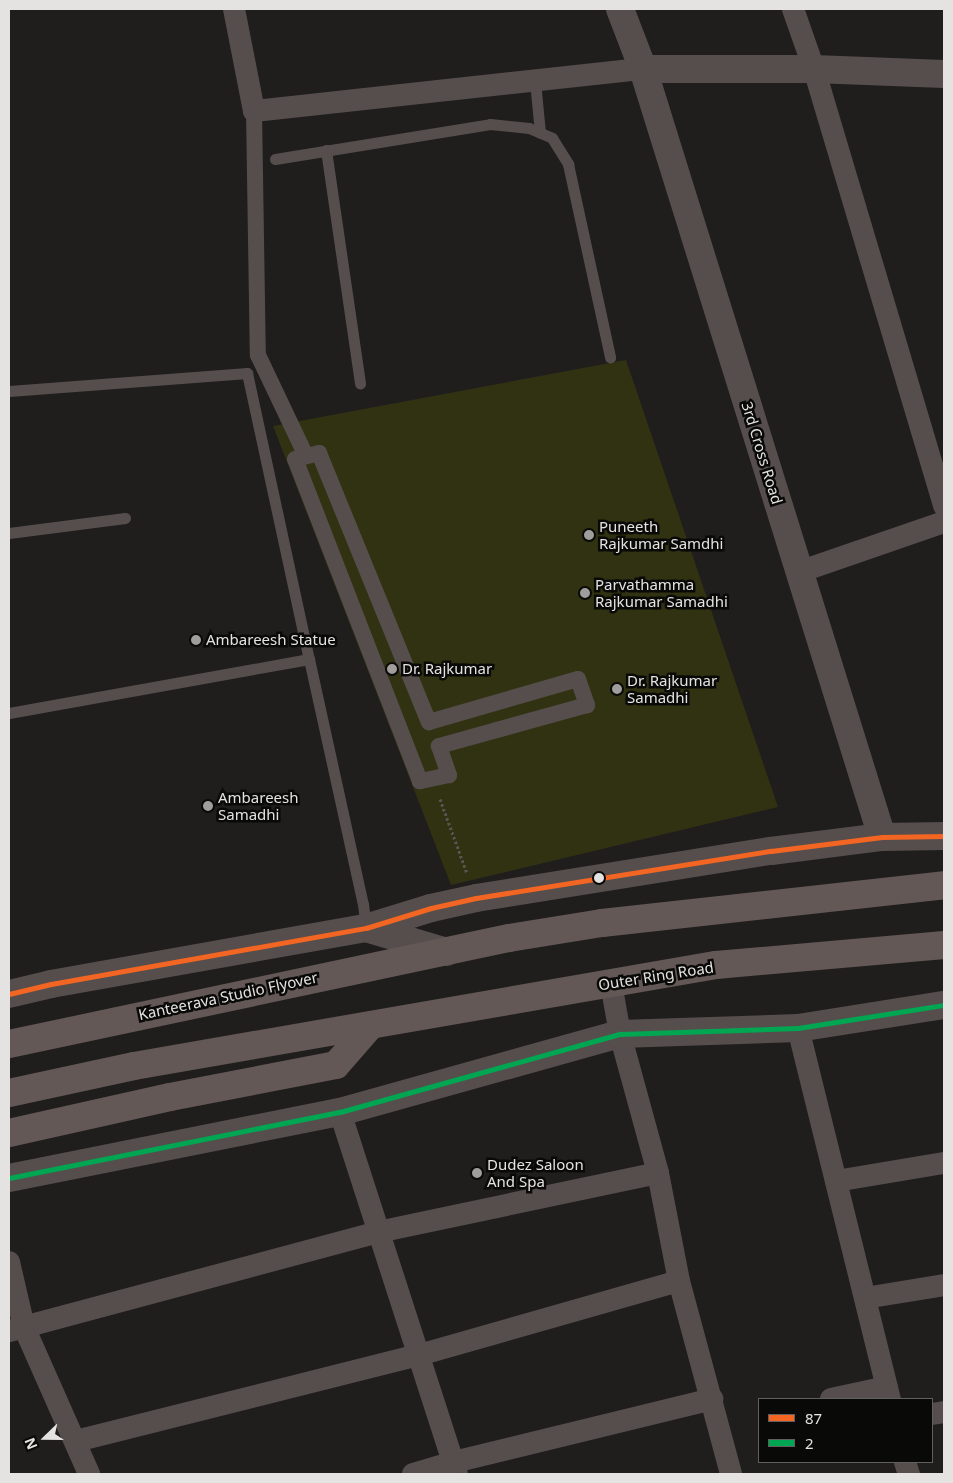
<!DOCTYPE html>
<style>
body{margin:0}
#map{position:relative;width:953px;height:1483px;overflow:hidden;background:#1f1e1d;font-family:"Noto Sans",sans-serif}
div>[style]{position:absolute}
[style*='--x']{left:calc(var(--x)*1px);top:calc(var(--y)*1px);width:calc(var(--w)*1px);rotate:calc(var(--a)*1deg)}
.green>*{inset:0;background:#313212}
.path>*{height:3px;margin-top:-1.5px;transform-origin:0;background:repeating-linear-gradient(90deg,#5a5554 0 2.5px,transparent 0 5px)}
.service>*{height:11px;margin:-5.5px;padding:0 5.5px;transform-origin:5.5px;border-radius:5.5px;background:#564e4d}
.pedestrian>*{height:16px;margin:-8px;padding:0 8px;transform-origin:8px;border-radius:8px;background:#564e4d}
.minor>*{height:22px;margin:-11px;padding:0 11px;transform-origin:11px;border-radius:11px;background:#564e4d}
.tertiary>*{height:28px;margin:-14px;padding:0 14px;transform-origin:14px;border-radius:14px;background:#564e4d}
.trunk>*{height:28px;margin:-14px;padding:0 14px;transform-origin:14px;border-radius:14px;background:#645856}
.bus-1>*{height:5px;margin:-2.5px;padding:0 2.5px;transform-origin:2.5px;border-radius:2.5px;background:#f26522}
.bus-2>*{height:5px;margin:-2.5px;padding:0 2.5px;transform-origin:2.5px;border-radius:2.5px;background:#00a651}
.dots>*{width:14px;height:14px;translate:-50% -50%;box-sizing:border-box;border:2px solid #090907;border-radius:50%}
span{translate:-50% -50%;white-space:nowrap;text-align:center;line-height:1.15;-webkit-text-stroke:5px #090907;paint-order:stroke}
.street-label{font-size:15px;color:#e4e3e1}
.poi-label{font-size:15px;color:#e4e3e1}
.left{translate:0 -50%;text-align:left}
.frame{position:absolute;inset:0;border:10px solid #e4e3e1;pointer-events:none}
.legend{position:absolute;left:758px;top:1398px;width:175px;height:65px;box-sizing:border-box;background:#090907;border:1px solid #61605e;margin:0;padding:6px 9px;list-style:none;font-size:15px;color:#e4e3e1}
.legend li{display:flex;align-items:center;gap:10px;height:25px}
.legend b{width:25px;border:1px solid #61605e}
.north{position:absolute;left:20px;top:1413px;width:50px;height:50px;-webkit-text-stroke:4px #090907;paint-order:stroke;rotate:248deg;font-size:14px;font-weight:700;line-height:20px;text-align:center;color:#e4e3e1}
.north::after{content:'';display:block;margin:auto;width:18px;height:22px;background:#e4e3e1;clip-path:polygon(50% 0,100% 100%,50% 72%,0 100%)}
</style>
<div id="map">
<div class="green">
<i style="clip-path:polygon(626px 360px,778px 807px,451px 885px,273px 426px)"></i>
</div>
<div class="path">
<i style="--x:440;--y:799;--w:79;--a:70"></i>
</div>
<div class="service">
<i style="--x:535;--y:81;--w:52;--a:84.5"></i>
<i style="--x:326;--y:150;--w:236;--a:81.7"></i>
<i style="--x:275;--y:159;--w:218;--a:-9.2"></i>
<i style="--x:490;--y:124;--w:39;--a:6"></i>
<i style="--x:529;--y:128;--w:25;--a:23"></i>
<i style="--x:552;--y:138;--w:31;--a:58"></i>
<i style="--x:568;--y:164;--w:198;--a:77.7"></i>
<i style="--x:9;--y:391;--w:239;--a:-4.3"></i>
<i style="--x:247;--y:373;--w:293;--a:77.8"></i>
<i style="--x:9;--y:533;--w:117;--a:-7.4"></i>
<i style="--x:9;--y:713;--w:305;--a:-10.2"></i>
<i style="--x:309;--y:659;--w:251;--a:77.6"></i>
<i style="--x:363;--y:904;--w:24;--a:83"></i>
</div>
<div class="pedestrian">
<i style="--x:254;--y:111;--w:244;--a:89.1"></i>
<i style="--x:258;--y:355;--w:112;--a:64.6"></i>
<i style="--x:319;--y:453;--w:291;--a:67.8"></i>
<i style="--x:429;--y:722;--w:155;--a:-16.1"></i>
<i style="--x:578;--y:679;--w:28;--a:71"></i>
<i style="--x:587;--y:705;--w:154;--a:164.5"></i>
<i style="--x:439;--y:746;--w:31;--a:71"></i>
<i style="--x:449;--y:775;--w:30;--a:168"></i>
<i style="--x:420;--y:781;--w:345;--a:-111.2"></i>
<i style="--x:295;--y:459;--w:25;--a:-14"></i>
</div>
<div class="minor">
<i style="--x:234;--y:9;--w:104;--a:78.9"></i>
<i style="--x:254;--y:111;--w:391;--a:-6.2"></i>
<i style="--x:793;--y:9;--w:64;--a:70.7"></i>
<i style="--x:814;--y:69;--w:456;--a:73.4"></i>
<i style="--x:799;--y:572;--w:153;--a:-19"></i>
<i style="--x:611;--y:983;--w:52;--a:80"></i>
<i style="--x:620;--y:1034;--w:144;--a:74.7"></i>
<i style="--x:658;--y:1173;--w:110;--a:79"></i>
<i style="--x:679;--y:1281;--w:200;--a:74.9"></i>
<i style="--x:798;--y:1028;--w:382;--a:76.1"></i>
<i style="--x:340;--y:1112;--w:380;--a:72.1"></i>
<i style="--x:836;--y:1181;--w:109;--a:-9.5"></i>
<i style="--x:9;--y:1262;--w:67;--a:77"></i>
<i style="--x:24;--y:1327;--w:161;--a:66.1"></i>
<i style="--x:865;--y:1298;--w:80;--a:-9.3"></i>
<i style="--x:9;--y:1331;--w:382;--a:-15"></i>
<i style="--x:378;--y:1232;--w:286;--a:-11.9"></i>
<i style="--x:831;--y:1399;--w:57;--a:-12.1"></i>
<i style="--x:932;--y:1414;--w:12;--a:-9"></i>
<i style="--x:76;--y:1441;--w:354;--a:-14.1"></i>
<i style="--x:419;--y:1355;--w:270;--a:-15.9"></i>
<i style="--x:905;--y:1462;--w:13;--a:72"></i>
<i style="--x:413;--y:1474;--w:43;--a:-16.3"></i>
<i style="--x:454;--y:1462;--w:266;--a:-13.7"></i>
</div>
<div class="tertiary">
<i style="--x:620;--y:9;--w:64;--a:69"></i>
<i style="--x:643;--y:69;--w:171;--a:0"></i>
<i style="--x:814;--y:69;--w:130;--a:2.2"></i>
<i style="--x:643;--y:69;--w:804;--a:72.71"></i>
<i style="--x:366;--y:928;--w:84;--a:16.5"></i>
<i style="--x:9;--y:994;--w:43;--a:-13.4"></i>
<i style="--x:51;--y:984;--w:320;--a:-10.1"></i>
<i style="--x:366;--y:928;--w:68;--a:-17.1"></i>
<i style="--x:431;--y:908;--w:46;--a:-12.5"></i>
<i style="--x:476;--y:898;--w:299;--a:-9.1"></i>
<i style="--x:771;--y:851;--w:112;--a:-7.2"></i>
<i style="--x:882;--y:837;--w:62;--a:-0.9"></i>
<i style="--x:9;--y:1178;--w:338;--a:-11.3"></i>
<i style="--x:340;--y:1112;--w:291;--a:-15.6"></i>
<i style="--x:620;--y:1034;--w:178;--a:-1.9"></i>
<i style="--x:798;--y:1028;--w:148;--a:-9"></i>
</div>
<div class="trunk">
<i style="--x:9;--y:1044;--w:511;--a:-11.97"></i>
<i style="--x:509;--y:938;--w:94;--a:-9.2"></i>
<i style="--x:602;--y:923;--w:344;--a:-6.3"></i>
<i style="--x:9;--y:1093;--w:128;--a:-12.2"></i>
<i style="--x:134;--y:1066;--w:591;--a:-9.85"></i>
<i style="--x:716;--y:965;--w:229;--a:-5"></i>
<i style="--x:9;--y:1133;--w:165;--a:-12.6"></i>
<i style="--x:170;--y:1097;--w:169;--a:-10.9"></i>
<i style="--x:336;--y:1065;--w:53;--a:-48.8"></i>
</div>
<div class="bus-1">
<i style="--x:9;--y:994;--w:43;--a:-13.4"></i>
<i style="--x:51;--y:984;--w:320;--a:-10.1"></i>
<i style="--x:366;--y:928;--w:68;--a:-17.1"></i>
<i style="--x:431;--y:908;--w:46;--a:-12.5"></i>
<i style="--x:476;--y:898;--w:299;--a:-9.1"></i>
<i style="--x:771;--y:851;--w:112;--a:-7.2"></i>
<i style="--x:882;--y:837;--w:62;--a:-0.9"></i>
</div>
<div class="bus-2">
<i style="--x:9;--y:1178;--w:338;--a:-11.3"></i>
<i style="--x:340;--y:1112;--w:291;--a:-15.6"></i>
<i style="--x:620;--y:1034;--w:178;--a:-1.9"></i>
<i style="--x:798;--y:1028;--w:148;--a:-9"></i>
</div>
<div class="dots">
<i style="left:589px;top:535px;background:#9f9e9c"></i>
<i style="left:585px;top:593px;background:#9f9e9c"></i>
<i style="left:196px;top:640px;background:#9f9e9c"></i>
<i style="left:392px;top:669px;background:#9f9e9c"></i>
<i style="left:617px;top:689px;background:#9f9e9c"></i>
<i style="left:208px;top:806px;background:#9f9e9c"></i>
<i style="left:599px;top:878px;background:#e4e3e1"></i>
<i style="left:477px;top:1173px;background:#9f9e9c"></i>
</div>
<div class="street-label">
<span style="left:762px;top:453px;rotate:73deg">3rd Cross Road</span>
<span style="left:656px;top:976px;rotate:-9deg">Outer Ring Road</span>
<span style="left:228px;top:996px;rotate:-12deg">Kanteerava Studio Flyover</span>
</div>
<div class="poi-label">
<span class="left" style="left:599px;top:535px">Puneeth<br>Rajkumar Samdhi</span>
<span class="left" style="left:595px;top:593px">Parvathamma<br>Rajkumar Samadhi</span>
<span class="left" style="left:206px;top:640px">Ambareesh Statue</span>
<span class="left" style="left:402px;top:669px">Dr. Rajkumar</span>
<span class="left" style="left:627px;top:689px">Dr. Rajkumar<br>Samadhi</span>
<span class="left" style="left:218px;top:806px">Ambareesh<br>Samadhi</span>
<span class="left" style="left:487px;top:1173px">Dudez Saloon<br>And Spa</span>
</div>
<div class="frame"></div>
<ul class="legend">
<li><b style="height:6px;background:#f26522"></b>87</li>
<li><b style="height:6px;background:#00a651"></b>2</li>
</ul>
<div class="north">N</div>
</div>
